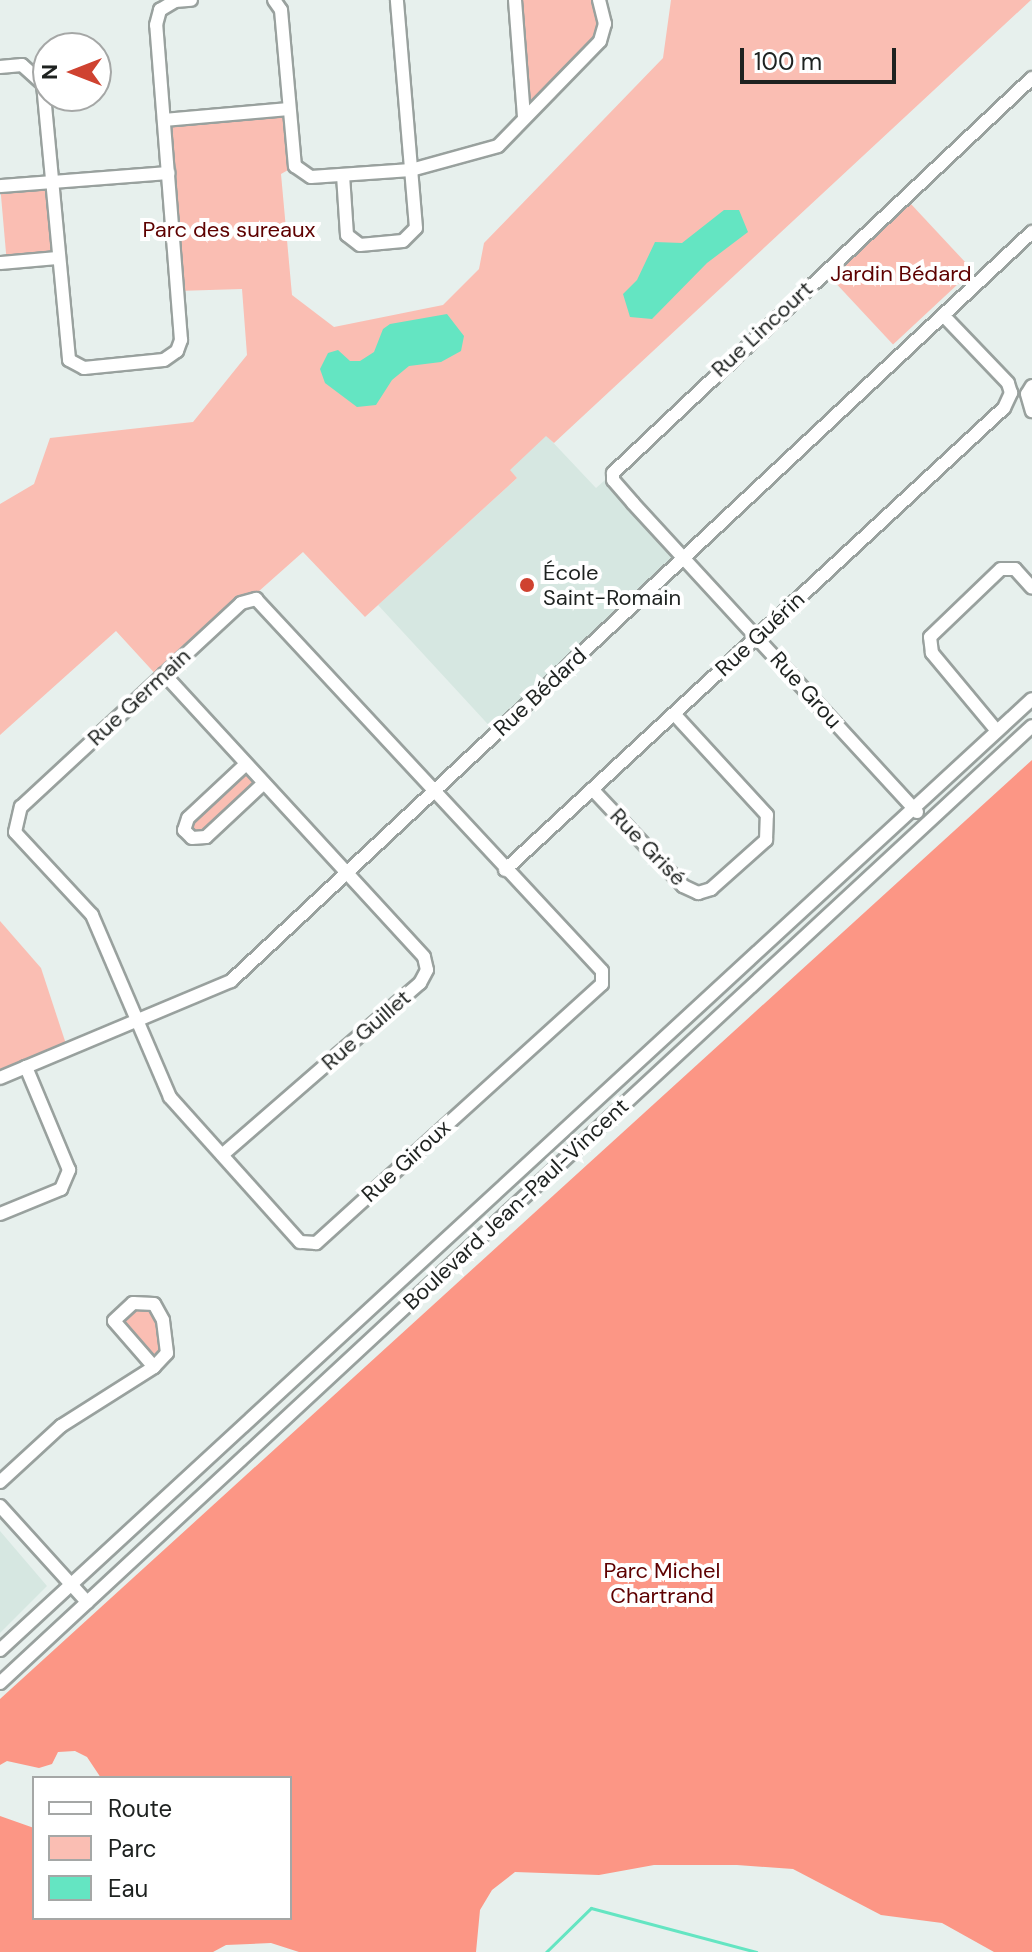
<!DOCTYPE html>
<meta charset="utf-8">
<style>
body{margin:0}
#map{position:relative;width:1032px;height:1952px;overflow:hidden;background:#e7f0ed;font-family:"DM Sans",sans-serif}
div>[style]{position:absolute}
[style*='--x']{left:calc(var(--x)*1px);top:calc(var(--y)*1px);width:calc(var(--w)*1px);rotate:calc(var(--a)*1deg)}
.built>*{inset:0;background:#d6e7e1}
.green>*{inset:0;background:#fabeb3;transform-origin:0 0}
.forest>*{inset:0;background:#fc9685}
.water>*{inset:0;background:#64e5c2}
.stream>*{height:3px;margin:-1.5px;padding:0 1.5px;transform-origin:1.5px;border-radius:1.5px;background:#64e5c2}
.roads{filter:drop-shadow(2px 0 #99a19e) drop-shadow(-2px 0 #99a19e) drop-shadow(0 2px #99a19e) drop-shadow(0 -2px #99a19e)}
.minor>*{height:12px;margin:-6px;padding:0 6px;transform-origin:6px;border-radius:6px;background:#fff}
.dots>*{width:22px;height:22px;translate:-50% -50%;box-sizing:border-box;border:4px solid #fff;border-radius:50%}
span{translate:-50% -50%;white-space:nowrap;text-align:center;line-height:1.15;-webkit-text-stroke:8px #fff;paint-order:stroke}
.park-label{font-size:22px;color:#5e0100}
.street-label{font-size:22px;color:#1e2220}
.poi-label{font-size:22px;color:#1e2220}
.left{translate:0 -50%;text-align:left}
.legend{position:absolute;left:32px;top:1776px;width:260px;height:144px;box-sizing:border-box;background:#fff;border:2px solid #a5a7a6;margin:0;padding:10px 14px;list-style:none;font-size:24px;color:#1e2220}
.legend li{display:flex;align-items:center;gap:16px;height:40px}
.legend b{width:40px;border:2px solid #a5a7a6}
.north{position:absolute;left:32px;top:32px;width:80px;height:80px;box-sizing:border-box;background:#fff;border:2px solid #a5a7a6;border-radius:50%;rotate:270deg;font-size:22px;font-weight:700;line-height:32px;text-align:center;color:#1e2220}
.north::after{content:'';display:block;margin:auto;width:28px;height:36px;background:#cf4230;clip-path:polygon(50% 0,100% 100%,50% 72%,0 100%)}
.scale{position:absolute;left:740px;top:48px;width:156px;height:36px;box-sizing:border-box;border:4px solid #1e2220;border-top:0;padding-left:10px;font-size:24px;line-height:28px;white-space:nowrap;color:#1e2220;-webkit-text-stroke:6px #fff;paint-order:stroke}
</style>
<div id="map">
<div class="built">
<i style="clip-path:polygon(546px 435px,596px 488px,613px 473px,684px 557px,496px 733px,378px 605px,517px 478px,509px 470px)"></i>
<i style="clip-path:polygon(0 1531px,47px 1586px,0 1633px)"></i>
</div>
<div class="green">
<i style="clip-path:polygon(515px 0,599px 0,600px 41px,524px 118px)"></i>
<i style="clip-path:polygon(671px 0,1031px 0,554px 443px,546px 436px,510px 470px,517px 478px,365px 617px,303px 552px,160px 679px,116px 631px,0 735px,0 504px,34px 484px,50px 438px,193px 422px,247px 355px,242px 289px,177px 291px,164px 120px,289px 109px,295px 166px,281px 174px,292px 295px,334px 327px,443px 305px,479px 269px,484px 243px,663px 58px)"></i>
<i style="left:51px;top:182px;width:76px;height:51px;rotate:85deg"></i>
<i style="left:910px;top:203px;width:92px;height:109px;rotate:47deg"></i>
<i style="clip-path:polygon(246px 764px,264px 783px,206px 837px,192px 838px,188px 818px)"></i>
<i style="clip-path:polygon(0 921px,41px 968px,66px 1044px,0 1073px)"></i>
<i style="clip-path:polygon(133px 1303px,154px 1304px,167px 1353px,154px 1367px,114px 1321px)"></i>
</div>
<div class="forest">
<i style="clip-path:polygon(1032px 760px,1032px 1952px,994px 1952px,942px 1923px,881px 1915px,793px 1869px,737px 1865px,654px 1865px,599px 1875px,515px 1872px,492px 1890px,480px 1910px,476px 1952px,299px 1952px,271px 1943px,226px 1945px,213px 1952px,0 1952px,0 1816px,34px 1828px,34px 1918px,290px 1918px,290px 1778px,101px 1778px,87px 1757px,75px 1751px,58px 1752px,52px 1764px,39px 1768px,7px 1761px,0 1765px,0 1699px)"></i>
</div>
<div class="water">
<i style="clip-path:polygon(724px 210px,739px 210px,748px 232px,707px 263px,652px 319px,630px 317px,623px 294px,637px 280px,655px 242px,682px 243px)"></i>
<i style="clip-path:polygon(447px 314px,464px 336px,461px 351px,441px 362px,409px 366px,392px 380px,376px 405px,357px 407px,325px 383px,320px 369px,328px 353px,338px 350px,350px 361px,360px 361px,374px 352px,383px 329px,390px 324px)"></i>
</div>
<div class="stream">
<i style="--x:546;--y:1952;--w:63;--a:-44.4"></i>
<i style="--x:591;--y:1908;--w:171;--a:14.9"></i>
</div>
<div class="roads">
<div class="minor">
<i style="--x:274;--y:0;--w:12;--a:55"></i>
<i style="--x:281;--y:10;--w:157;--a:84.9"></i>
<i style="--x:295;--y:166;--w:19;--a:35"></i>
<i style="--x:311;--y:177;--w:100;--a:-4"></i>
<i style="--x:411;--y:170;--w:90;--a:-15.4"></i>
<i style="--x:498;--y:146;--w:146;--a:-45.8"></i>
<i style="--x:600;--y:41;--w:18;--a:-74"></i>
<i style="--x:605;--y:24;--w:25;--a:-104"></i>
<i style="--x:515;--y:0;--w:118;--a:85.6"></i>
<i style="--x:0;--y:67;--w:22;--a:-5"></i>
<i style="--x:22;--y:65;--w:28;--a:42"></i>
<i style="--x:43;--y:84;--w:277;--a:84.6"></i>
<i style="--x:69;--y:360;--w:17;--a:28"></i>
<i style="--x:84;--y:368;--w:80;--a:-5.7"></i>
<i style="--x:164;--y:360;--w:16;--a:-35"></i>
<i style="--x:177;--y:351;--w:12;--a:-70"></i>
<i style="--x:181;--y:340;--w:316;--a:-94.5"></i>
<i style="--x:156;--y:25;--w:16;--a:-75"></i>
<i style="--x:160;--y:10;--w:17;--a:-31"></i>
<i style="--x:175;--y:1;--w:16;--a:-4"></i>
<i style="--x:164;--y:120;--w:125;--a:-5"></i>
<i style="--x:343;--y:175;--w:60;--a:86.2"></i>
<i style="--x:347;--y:235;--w:16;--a:38"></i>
<i style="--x:360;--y:245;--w:43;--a:-5.3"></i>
<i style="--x:403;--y:241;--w:18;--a:-45"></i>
<i style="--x:416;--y:228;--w:229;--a:-94.8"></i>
<i style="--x:0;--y:186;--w:169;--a:-4.4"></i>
<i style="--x:0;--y:263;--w:57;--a:-5"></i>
<i style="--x:1032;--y:386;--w:9;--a:122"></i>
<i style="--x:1027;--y:394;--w:18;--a:74"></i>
<i style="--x:256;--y:599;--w:508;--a:47.07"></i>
<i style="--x:602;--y:971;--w:13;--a:90"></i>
<i style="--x:602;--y:984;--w:386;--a:137.8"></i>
<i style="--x:316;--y:1243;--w:16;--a:-176"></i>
<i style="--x:300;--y:1242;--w:195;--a:-131.9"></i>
<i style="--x:170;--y:1097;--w:198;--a:-113.2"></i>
<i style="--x:92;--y:915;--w:113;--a:-132.9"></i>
<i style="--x:15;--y:832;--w:26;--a:-77"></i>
<i style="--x:21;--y:807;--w:300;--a:-42.8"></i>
<i style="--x:241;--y:603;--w:16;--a:-15"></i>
<i style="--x:164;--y:674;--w:384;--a:47.4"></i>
<i style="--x:424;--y:957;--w:13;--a:77"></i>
<i style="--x:427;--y:970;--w:15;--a:118"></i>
<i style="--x:420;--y:983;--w:262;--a:139"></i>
<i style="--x:997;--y:731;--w:102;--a:-129.8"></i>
<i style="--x:932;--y:653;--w:16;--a:-97"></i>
<i style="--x:930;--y:637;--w:98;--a:-43.8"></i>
<i style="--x:1001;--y:569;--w:14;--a:0"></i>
<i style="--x:1015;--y:569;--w:25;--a:48"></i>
<i style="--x:246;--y:764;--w:79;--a:137"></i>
<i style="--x:188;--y:818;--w:13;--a:108"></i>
<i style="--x:184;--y:830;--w:11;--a:45"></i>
<i style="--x:192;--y:838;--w:14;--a:-4"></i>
<i style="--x:206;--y:837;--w:79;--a:-43"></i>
<i style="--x:592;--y:789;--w:133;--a:46.8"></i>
<i style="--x:683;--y:886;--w:17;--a:25"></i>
<i style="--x:698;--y:893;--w:14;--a:-17"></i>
<i style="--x:711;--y:889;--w:74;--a:-41.7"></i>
<i style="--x:766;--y:840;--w:25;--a:-88"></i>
<i style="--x:767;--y:815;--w:137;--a:-132.6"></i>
<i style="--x:917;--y:812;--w:420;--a:-132.6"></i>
<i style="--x:633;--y:503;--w:30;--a:-131"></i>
<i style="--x:613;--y:480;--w:7;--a:-90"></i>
<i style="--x:613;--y:473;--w:576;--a:-43.31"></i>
<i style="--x:505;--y:870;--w:680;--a:-42.8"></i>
<i style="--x:1004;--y:408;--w:17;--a:-65"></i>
<i style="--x:1011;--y:393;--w:10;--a:-107"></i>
<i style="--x:1008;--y:383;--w:94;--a:-133.7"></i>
<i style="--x:0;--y:1078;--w:251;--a:-22.8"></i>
<i style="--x:231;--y:981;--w:1097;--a:-43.08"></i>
<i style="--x:0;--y:1214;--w:66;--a:-22.3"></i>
<i style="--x:61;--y:1189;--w:21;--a:-67"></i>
<i style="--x:69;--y:1170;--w:112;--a:-112.7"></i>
<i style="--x:0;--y:1482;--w:83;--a:-42.6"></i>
<i style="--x:61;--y:1426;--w:110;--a:-32.4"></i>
<i style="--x:154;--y:1367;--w:19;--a:-47"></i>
<i style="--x:167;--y:1353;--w:33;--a:-97"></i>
<i style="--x:163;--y:1320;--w:18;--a:-119"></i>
<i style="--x:154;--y:1304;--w:21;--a:-177"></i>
<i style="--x:133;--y:1303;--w:26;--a:137"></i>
<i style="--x:114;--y:1321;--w:61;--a:49"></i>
<i style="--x:0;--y:1506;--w:130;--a:47.8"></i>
<i style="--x:0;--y:1650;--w:1403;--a:-42.66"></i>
<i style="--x:0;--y:1683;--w:1407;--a:-42.84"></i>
</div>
</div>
<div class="dots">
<i style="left:527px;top:585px;background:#cf4230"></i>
</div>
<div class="park-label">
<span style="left:229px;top:230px">Parc des sureaux</span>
<span style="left:901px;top:274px">Jardin Bédard</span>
<span style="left:662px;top:1583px">Parc Michel<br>Chartrand</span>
</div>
<div class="street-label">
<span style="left:762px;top:329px;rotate:-43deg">Rue Lincourt</span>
<span style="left:760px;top:634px;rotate:-43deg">Rue Guérin</span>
<span style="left:806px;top:690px;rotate:48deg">Rue Grou</span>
<span style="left:540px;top:692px;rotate:-43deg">Rue Bédard</span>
<span style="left:139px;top:697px;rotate:-43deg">Rue Germain</span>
<span style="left:648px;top:847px;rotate:46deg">Rue Grisé</span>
<span style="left:366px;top:1030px;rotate:-41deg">Rue Guillet</span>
<span style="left:406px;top:1161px;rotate:-42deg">Rue Giroux</span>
<span style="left:516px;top:1204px;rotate:-43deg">Boulevard Jean-Paul-Vincent</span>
</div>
<div class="poi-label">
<span class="left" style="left:543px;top:585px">École<br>Saint-Romain</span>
</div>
<ul class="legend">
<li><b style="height:10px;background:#fff"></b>Route</li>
<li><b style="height:22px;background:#fabeb3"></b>Parc</li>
<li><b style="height:22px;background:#64e5c2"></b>Eau</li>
</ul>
<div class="north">N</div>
<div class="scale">100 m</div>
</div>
